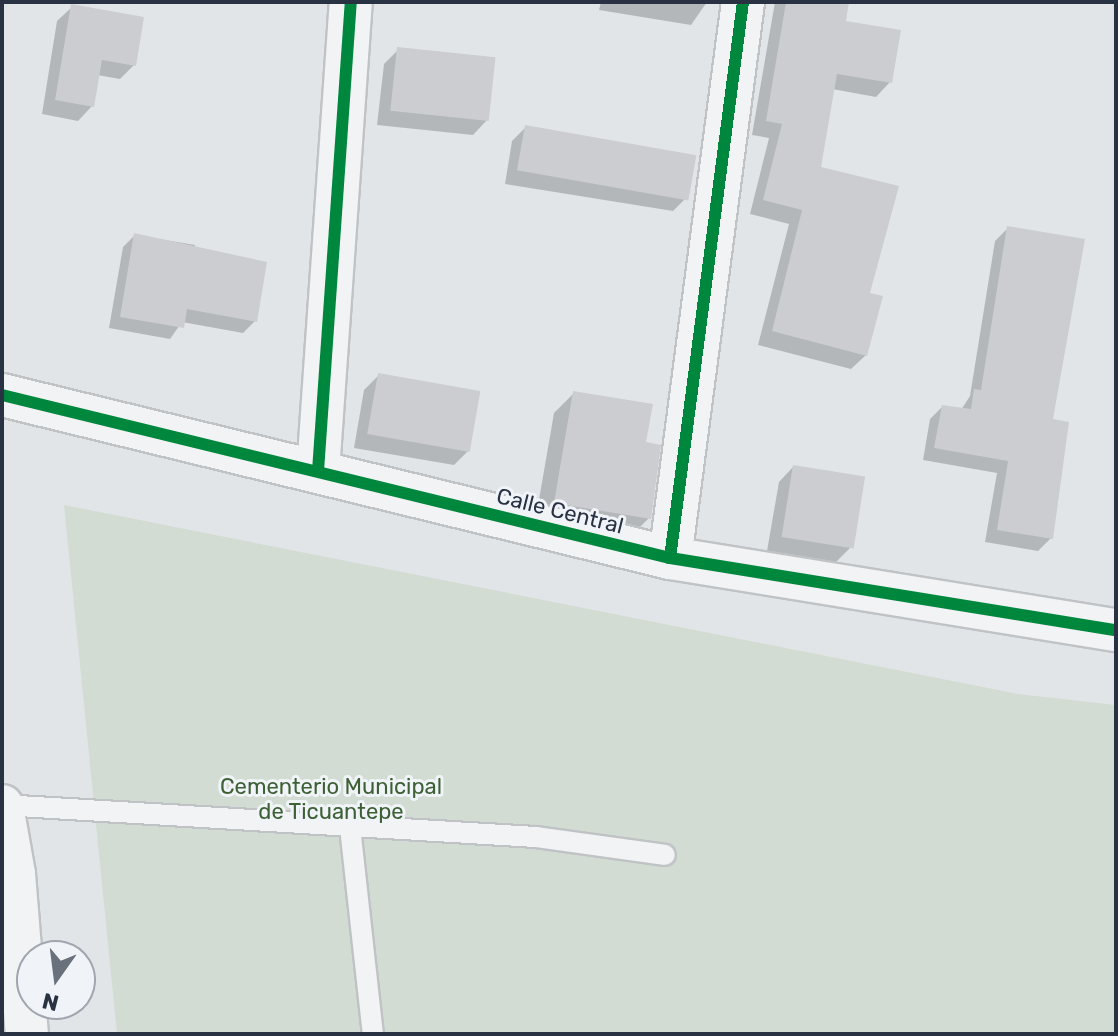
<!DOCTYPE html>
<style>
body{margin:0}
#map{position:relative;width:1118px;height:1036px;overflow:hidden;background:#e2e5e8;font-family:Rubik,sans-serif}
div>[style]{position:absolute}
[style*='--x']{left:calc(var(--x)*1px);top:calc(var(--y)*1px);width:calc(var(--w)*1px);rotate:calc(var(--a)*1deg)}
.green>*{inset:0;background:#d3dcd3}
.shadow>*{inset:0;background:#0003}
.building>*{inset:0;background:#cbcdd0;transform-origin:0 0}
.roads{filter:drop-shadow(2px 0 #c0c3c6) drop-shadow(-2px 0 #c0c3c6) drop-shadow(0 2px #c0c3c6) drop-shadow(0 -2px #c0c3c6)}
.service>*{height:20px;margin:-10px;padding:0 10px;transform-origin:10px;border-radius:10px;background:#f2f3f4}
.minor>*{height:42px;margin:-21px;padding:0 21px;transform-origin:21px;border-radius:21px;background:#f2f3f4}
.cycleway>*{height:12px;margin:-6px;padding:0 6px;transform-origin:6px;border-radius:6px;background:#00873e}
span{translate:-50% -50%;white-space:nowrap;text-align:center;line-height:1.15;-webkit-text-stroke:6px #f0f3f7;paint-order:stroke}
.street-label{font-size:22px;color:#283243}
.park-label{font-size:22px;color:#3d6034}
.frame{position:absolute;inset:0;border:4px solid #283243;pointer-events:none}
.north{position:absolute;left:16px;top:940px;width:80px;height:80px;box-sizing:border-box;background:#f0f3f7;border:2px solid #a0a6af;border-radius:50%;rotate:194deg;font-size:22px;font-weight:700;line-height:32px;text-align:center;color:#283243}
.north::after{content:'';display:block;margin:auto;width:28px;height:36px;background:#69717d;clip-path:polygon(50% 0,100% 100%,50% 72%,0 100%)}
</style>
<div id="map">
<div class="green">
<i style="clip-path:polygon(64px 505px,1018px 694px,1116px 705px,1116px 1034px,117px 1034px)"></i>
</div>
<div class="shadow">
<i style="clip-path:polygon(601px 2px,707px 2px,691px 25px,599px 10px)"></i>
<i style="clip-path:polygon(775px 2px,847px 2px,843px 22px,890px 82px,876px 97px,832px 89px,819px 168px,868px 295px,866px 355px,851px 369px,758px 345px,789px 224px,750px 214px,769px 138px,752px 135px)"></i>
<i style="clip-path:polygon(72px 7px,134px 65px,120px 79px,97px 75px,92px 106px,78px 121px,42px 114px,57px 21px)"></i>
<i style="clip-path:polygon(398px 50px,487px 120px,473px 135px,377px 125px,384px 64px)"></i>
<i style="clip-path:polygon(526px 127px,687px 197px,673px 211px,505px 184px,512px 141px)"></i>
<i style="clip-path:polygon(1008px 228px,1051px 421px,1051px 538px,1038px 551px,985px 542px,997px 473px,923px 460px,930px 419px,942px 407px,961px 410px,970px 396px,995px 241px)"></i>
<i style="clip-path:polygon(135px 235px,195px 245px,194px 252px,255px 321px,243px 333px,182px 322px,170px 339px,109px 328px,123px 247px)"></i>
<i style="clip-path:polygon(378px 376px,468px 451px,454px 465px,354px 448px,364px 390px)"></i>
<i style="clip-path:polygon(574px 393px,649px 518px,628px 539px,535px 523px,554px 413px)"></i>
<i style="clip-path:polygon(793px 467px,850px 548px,836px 562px,767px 551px,779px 482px)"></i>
</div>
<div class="building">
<i style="clip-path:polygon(786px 2px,849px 2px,846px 21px,901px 30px,892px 83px,837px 74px,821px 167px,899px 186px,870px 293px,883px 296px,867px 356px,772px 331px,802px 210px,763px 200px,782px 124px,766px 121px)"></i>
<i style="clip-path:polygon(71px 4px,144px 17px,136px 66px,102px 60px,94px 107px,55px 100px)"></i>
<i style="left:397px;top:47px;width:99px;height:64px;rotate:6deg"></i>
<i style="left:525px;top:125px;width:174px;height:46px;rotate:10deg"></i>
<i style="clip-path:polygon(1007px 226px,1085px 239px,1053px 419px,1069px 422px,1053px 539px,997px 530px,1008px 461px,934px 448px,942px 405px,971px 409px,974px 389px,981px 390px)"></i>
<i style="clip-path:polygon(134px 233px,267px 262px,257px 322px,187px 309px,184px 328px,120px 317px)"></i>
<i style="left:378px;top:373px;width:104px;height:62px;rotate:10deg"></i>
<i style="clip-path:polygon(573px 391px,653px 404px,646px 442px,661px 445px,651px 519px,554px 503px)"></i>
<i style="left:793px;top:465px;width:73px;height:73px;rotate:9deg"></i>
</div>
<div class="roads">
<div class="service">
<i style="--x:2;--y:805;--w:535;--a:3.43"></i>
<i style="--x:536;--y:837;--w:130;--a:7.9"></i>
<i style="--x:350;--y:827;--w:208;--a:83.7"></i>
</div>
<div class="minor">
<i style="--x:2;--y:395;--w:688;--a:13.71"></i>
<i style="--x:670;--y:558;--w:452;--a:9.2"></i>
<i style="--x:318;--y:471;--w:470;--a:-86"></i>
<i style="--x:670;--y:558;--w:561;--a:-82.52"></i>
<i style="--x:2;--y:806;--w:69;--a:80"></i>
<i style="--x:14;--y:874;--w:161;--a:85.4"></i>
</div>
</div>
<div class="cycleway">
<i style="--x:2;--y:395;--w:688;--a:13.71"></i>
<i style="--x:670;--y:558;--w:452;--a:9.2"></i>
<i style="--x:318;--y:471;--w:470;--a:-86"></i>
<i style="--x:670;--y:558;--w:561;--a:-82.52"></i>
</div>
<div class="street-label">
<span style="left:560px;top:511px;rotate:14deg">Calle Central</span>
</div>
<div class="park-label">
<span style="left:331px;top:799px">Cementerio Municipal<br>de Ticuantepe</span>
</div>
<div class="frame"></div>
<div class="north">N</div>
</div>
